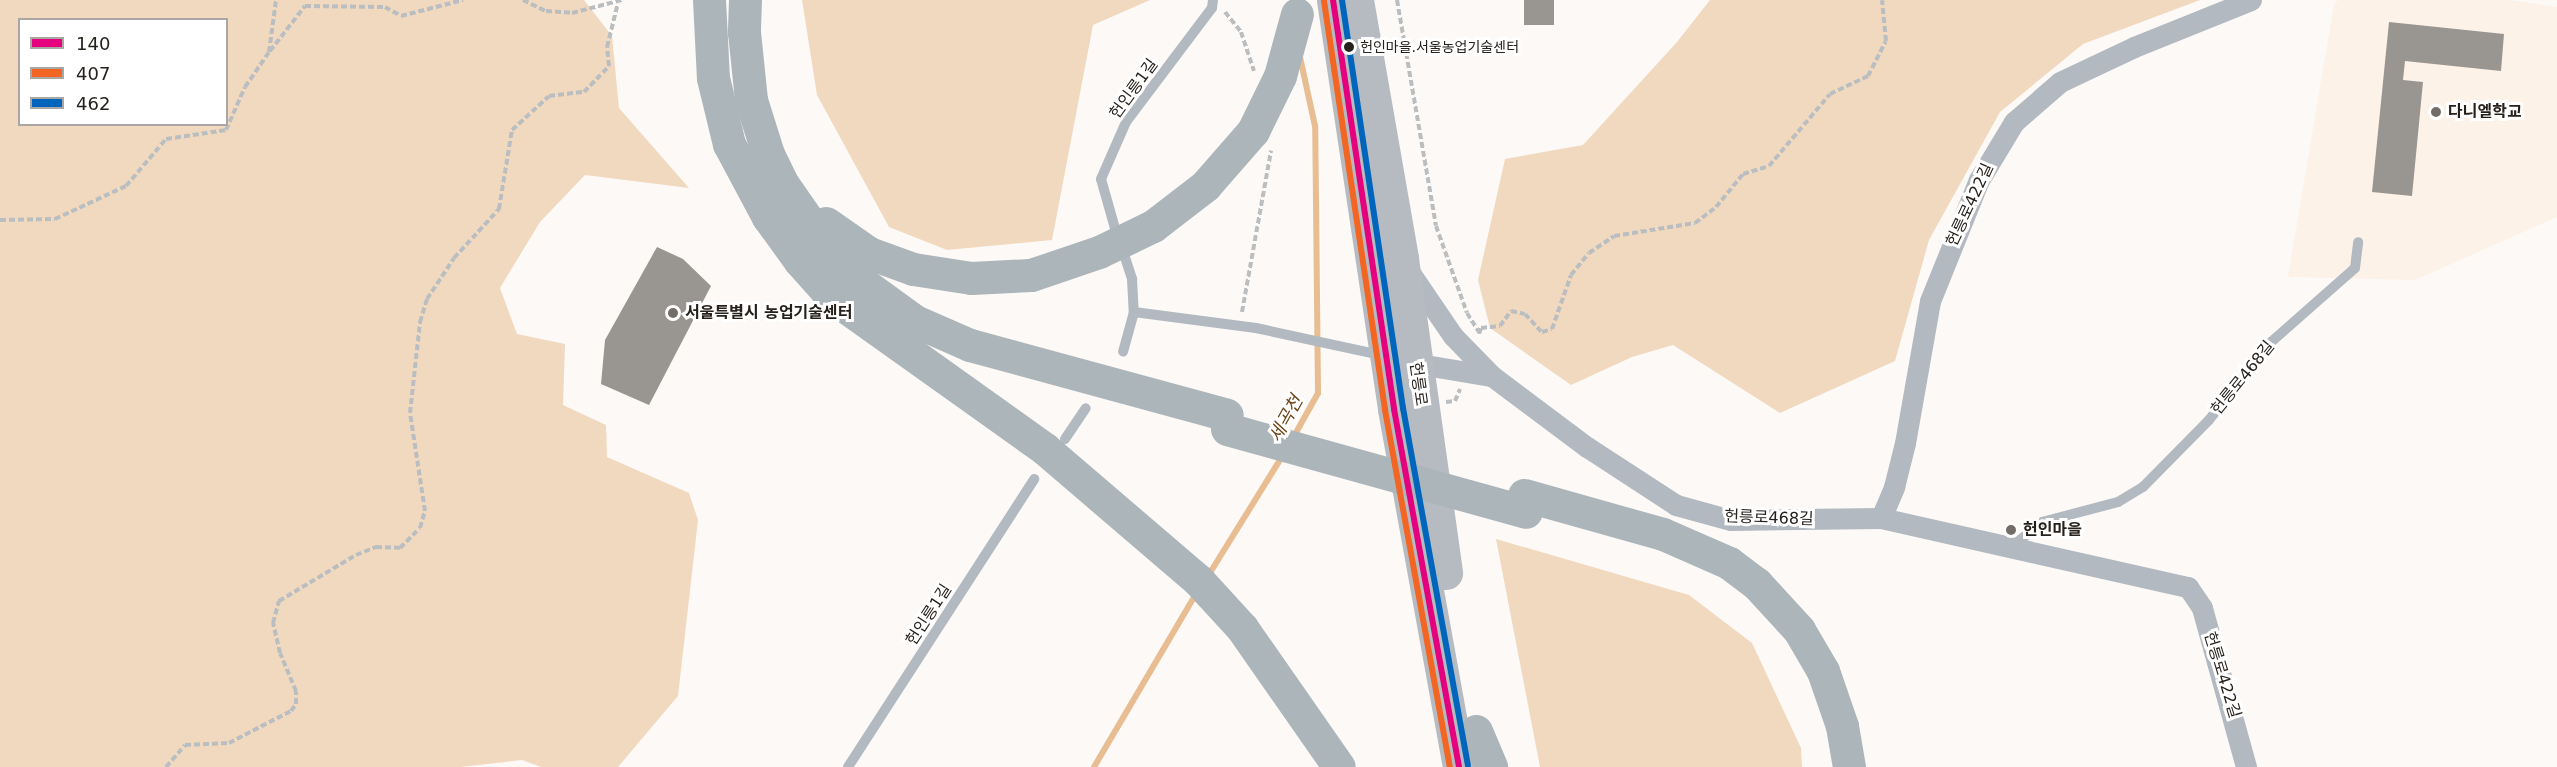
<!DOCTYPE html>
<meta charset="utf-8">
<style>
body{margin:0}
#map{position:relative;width:2557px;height:767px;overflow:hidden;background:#fcf9f6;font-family:"DejaVu Sans","Noto Sans KR",sans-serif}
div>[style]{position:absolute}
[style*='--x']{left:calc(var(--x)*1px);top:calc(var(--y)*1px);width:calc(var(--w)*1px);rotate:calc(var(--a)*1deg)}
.built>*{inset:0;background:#fdf2e8}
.green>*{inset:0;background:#f1d9c0}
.stream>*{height:6px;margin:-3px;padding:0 3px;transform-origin:3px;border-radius:3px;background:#e7bd91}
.building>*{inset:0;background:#999591;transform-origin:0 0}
.path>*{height:4px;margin-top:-2px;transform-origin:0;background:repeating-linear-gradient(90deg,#bbbec0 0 6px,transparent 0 9px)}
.service>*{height:10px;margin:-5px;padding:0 5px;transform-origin:5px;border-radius:5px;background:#b2b9c0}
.minor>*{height:21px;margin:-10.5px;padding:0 10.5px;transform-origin:10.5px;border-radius:10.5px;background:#b2b9c0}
.primary>*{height:33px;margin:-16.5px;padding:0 16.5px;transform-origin:16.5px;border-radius:16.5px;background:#b5bbc1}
.motorway>*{height:33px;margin:-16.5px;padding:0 16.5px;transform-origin:16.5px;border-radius:16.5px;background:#acb5ba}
.motorway-bridge>*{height:33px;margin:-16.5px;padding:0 16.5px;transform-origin:16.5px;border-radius:16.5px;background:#acb5ba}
.bus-1>*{height:6px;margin:-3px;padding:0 3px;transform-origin:3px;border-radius:3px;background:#e5007d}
.bus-2>*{height:6px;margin:-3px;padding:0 3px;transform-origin:3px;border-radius:3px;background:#f26522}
.bus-3>*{height:6px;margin:-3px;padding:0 3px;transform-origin:3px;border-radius:3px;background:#0065bd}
.dots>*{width:16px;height:16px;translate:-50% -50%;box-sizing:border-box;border:3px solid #fff;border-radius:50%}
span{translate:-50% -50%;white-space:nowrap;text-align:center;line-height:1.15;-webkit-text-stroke:6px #fff;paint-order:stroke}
.bus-label{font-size:14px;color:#27211c}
.left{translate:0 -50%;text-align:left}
.street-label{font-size:16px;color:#27211c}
.poi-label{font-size:16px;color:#27211c;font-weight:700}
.water-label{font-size:18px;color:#6c4416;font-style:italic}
.legend{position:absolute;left:18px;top:18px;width:210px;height:108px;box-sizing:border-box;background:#fff;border:2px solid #a9a6a4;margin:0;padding:8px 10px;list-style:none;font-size:18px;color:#27211c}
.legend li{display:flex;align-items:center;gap:12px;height:30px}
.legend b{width:30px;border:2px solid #a9a6a4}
</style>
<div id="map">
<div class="built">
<i style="clip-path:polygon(2338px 0,2510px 0,2557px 7px,2557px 217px,2415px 280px,2288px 277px,2334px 4px)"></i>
</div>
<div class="green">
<i style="clip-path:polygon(evenodd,0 0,584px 0,612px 36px,619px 108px,689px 188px,585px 175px,540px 222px,500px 288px,517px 334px,565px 344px,563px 405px,606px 425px,607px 457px,689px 493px,698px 520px,678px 696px,618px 767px,541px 767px,522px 760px,461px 767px,0 767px,0 0,20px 20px,226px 20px,226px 124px,20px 124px,20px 20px)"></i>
<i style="clip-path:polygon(802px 0,1150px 0,1093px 25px,1052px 240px,947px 250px,889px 227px,817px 95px)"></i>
<i style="clip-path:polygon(1710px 0,2200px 0,2083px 44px,2000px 112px,1929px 240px,1895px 361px,1780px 413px,1673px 345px,1632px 357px,1571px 385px,1490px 328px,1478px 280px,1505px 159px,1583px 145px,1677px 42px)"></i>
<i style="clip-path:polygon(1496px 539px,1689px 595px,1752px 643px,1801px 748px,1802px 767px,1540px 767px)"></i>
</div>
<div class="stream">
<i style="--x:1293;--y:438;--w:51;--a:-60.9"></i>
<i style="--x:1318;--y:393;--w:267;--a:-90.6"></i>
<i style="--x:1315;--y:126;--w:71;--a:-102.3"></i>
<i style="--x:1208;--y:576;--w:142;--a:-58.2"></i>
<i style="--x:1094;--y:767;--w:203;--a:-59.5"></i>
</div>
<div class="building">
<i style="left:1524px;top:0;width:30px;height:25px"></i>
<i style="clip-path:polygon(2389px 22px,2504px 34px,2501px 71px,2405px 61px,2403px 80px,2423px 82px,2412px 196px,2372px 192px)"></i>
<i style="clip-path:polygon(657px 247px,683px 259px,711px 286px,649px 405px,601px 384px,605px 340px)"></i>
</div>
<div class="path">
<i style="--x:523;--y:0;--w:25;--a:26"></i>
<i style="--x:546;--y:11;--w:26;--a:4"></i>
<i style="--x:572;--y:13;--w:52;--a:-14.6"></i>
<i style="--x:1397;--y:0;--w:229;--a:80.2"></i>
<i style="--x:1436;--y:226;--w:92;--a:70.4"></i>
<i style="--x:1467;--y:313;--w:22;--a:58"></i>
<i style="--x:1225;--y:12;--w:26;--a:51"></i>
<i style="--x:1241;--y:32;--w:41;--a:71.6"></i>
<i style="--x:270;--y:51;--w:57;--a:-52.1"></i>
<i style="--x:305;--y:6;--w:80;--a:0.7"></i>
<i style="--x:385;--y:7;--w:18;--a:29"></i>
<i style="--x:401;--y:16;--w:64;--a:-14.5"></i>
<i style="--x:0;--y:220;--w:55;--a:-1"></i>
<i style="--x:55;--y:219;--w:78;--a:-24.9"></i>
<i style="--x:126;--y:186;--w:62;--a:-49.6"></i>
<i style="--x:166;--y:139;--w:61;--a:-8.5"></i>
<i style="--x:226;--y:130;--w:47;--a:-66.2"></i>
<i style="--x:245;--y:87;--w:42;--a:-55.6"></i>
<i style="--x:269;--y:52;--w:52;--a:-82.3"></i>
<i style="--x:1242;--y:312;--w:164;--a:-79.8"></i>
<i style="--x:1479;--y:334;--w:6;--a:-72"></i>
<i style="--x:1481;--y:328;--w:19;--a:-6"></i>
<i style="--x:1500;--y:326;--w:19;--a:-54"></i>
<i style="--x:1511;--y:311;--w:14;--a:12"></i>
<i style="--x:1525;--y:314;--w:25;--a:47"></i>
<i style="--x:1542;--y:332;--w:10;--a:-17"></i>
<i style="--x:1552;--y:329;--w:57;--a:-70.6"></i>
<i style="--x:1571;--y:275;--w:28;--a:-51"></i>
<i style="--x:1589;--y:253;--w:30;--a:-34"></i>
<i style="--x:1614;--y:236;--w:82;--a:-9.1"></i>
<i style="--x:1695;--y:223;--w:26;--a:-37"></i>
<i style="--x:1716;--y:207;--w:43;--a:-50.7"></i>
<i style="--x:1743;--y:174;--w:27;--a:-17"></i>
<i style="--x:1769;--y:166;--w:94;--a:-49.7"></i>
<i style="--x:1830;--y:94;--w:42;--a:-25.3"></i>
<i style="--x:1868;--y:76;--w:39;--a:-63"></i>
<i style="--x:1886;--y:41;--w:41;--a:-95.6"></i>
<i style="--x:1446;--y:402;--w:9;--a:-6"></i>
<i style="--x:1455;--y:401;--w:13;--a:-67"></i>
<i style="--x:166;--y:767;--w:29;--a:-49"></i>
<i style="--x:185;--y:745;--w:44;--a:-2.6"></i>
<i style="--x:229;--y:743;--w:70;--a:-27.3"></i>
<i style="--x:291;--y:711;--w:9;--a:-54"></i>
<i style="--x:296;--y:704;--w:13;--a:-90"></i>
<i style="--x:296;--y:691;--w:41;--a:-112.8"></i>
<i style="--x:280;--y:653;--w:31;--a:-103"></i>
<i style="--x:273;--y:623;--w:23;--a:-75"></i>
<i style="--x:279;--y:601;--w:90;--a:-30.9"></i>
<i style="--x:356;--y:555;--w:22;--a:-22"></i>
<i style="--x:376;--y:547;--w:24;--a:2"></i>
<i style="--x:400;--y:548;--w:28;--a:-45"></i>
<i style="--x:420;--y:528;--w:18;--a:-74"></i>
<i style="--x:425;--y:511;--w:99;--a:-98.7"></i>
<i style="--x:410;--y:413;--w:92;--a:-83.7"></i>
<i style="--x:420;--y:322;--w:24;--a:-73"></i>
<i style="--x:427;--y:299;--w:49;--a:-56.6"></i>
<i style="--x:454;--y:258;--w:67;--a:-47.4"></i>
<i style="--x:499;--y:209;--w:80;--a:-80.7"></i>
<i style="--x:512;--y:130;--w:50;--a:-42.6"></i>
<i style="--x:549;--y:96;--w:35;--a:-7"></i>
<i style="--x:584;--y:92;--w:36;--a:-46"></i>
<i style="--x:609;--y:66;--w:19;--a:-96"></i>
<i style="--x:607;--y:47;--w:45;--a:-76"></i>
</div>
<div class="service">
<i style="--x:1118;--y:239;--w:62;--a:-105.8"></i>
<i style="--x:1101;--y:179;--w:62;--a:-66.3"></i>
<i style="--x:1126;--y:122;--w:143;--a:-53"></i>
<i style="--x:1212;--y:8;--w:8;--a:-83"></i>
<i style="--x:1122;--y:248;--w:33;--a:72"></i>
<i style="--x:1132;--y:279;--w:33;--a:87"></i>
<i style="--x:1134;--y:312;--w:41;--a:105.4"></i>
<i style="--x:1134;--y:312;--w:123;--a:7.5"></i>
<i style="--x:1256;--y:328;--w:128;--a:12.2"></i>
<i style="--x:1065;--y:439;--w:37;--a:-56"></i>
<i style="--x:2014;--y:545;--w:36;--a:-39"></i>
<i style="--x:2042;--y:522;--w:79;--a:-14.7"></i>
<i style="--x:2118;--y:502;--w:29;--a:-31"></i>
<i style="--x:2143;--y:487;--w:94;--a:-45.4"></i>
<i style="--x:2209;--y:420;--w:98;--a:-51.6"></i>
<i style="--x:2270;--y:343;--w:113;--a:-41.4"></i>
<i style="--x:2355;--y:268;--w:26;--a:-83"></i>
<i style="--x:848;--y:767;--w:343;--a:-57.1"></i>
</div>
<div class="minor">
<i style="--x:1408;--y:270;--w:80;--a:55.7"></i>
<i style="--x:1453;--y:336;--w:56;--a:45.7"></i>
<i style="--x:1492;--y:376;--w:119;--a:36.8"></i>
<i style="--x:1587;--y:447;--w:106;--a:33.1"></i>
<i style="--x:1676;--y:505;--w:57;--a:15.3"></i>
<i style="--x:1731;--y:520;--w:150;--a:-0.8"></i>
<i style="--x:1881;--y:518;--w:315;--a:12.7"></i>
<i style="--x:2188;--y:587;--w:25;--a:56"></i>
<i style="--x:2202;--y:608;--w:165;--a:74.5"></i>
<i style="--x:1407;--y:362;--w:86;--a:9.4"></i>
<i style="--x:1881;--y:518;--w:34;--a:-67"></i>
<i style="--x:1894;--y:487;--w:45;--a:-76"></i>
<i style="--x:1905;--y:443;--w:144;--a:-80"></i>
<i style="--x:1930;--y:301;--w:131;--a:-68"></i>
<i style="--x:1979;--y:180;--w:68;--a:-58.9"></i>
<i style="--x:2014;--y:122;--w:61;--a:-41"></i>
<i style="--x:2060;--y:82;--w:82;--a:-25.3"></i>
<i style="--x:2134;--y:47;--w:126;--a:-21.9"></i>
</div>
<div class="primary">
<i style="--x:1333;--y:0;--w:414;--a:81.5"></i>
<i style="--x:1394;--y:409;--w:364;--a:79.7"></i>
<i style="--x:1357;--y:0;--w:263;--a:80.1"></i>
<i style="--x:1402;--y:259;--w:317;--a:82"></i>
</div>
<div class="motorway">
<i style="--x:709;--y:0;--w:78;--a:87.1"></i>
<i style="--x:713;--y:78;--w:68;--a:76.4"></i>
<i style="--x:729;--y:144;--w:83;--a:61.9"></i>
<i style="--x:768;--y:217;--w:54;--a:54"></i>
<i style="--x:800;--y:261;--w:48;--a:48.4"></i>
<i style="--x:832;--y:297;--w:262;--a:35.5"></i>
<i style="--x:1045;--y:449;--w:201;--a:40.6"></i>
<i style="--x:1198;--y:580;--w:65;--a:47.5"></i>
<i style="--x:1242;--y:628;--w:169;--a:55.1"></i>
<i style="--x:745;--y:0;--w:32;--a:92"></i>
<i style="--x:744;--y:32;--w:68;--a:84.1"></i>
<i style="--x:751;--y:100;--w:57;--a:72.5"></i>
<i style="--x:768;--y:154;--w:32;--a:64"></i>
<i style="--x:782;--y:183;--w:56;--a:55.2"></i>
<i style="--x:814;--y:229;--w:76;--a:47.7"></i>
<i style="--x:865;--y:285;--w:62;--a:35.8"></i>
<i style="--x:915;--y:321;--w:60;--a:23.6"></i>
<i style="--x:970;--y:345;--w:266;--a:15.2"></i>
<i style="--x:826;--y:223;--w:52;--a:34.9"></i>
<i style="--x:869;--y:253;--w:47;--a:20"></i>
<i style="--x:913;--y:269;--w:59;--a:8.8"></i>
<i style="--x:971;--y:278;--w:60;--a:-2.9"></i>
<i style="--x:1031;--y:275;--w:72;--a:-18.7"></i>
<i style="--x:1099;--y:252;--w:60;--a:-25.7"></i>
<i style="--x:1153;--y:226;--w:66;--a:-37.6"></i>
<i style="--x:1205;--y:186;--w:73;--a:-48.9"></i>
<i style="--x:1524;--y:495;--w:144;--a:15.7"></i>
<i style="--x:1663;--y:534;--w:72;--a:23.7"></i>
<i style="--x:1729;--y:563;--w:34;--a:37"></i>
<i style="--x:1756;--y:583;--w:64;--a:47.5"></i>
<i style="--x:1799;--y:630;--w:48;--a:59.7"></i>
<i style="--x:1823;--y:671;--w:58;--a:70.9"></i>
<i style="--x:1842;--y:726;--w:42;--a:80.3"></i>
<i style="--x:1476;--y:731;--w:39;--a:67"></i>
</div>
<div class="motorway-bridge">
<i style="--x:1253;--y:131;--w:61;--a:-63.9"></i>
<i style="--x:1280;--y:76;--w:64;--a:-74.7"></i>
<i style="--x:1227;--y:429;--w:310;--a:15.5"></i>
</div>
<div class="bus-1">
<i style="--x:1333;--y:0;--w:414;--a:81.5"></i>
<i style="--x:1394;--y:409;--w:364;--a:79.7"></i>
</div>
<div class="bus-2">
<i style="--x:1324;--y:1;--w:414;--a:81.5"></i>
<i style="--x:1385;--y:410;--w:363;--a:79.7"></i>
</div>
<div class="bus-3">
<i style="--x:1342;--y:0;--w:413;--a:81.5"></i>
<i style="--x:1403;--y:408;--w:363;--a:79.7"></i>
</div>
<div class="dots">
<i style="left:1349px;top:47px;background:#27211c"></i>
<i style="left:2436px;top:112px;background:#726d68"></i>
<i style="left:673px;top:313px;background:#726d68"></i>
<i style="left:2011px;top:530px;background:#726d68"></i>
</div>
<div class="bus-label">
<span class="left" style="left:1360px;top:47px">헌인마을.서울농업기술센터</span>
</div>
<div class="street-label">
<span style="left:1134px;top:89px;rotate:-54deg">헌인릉1길</span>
<span style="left:1970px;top:205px;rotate:-65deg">헌릉로422길</span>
<span style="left:2243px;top:378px;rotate:-51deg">헌릉로468길</span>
<span style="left:1418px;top:384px;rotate:82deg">헌릉로</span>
<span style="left:1769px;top:518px;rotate:2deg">헌릉로468길</span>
<span style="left:929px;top:615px;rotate:-57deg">헌인릉1길</span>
<span style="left:2222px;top:675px;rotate:73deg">헌릉로422길</span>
</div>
<div class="poi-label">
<span class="left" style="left:2448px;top:112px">다니엘학교</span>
<span class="left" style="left:685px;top:313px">서울특별시 농업기술센터</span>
<span class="left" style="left:2023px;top:530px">헌인마을</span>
</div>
<div class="water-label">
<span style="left:1286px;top:419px;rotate:-61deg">세곡천</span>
</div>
<ul class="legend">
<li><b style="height:8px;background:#e5007d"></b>140</li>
<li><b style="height:8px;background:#f26522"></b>407</li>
<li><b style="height:8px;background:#0065bd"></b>462</li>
</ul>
</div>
